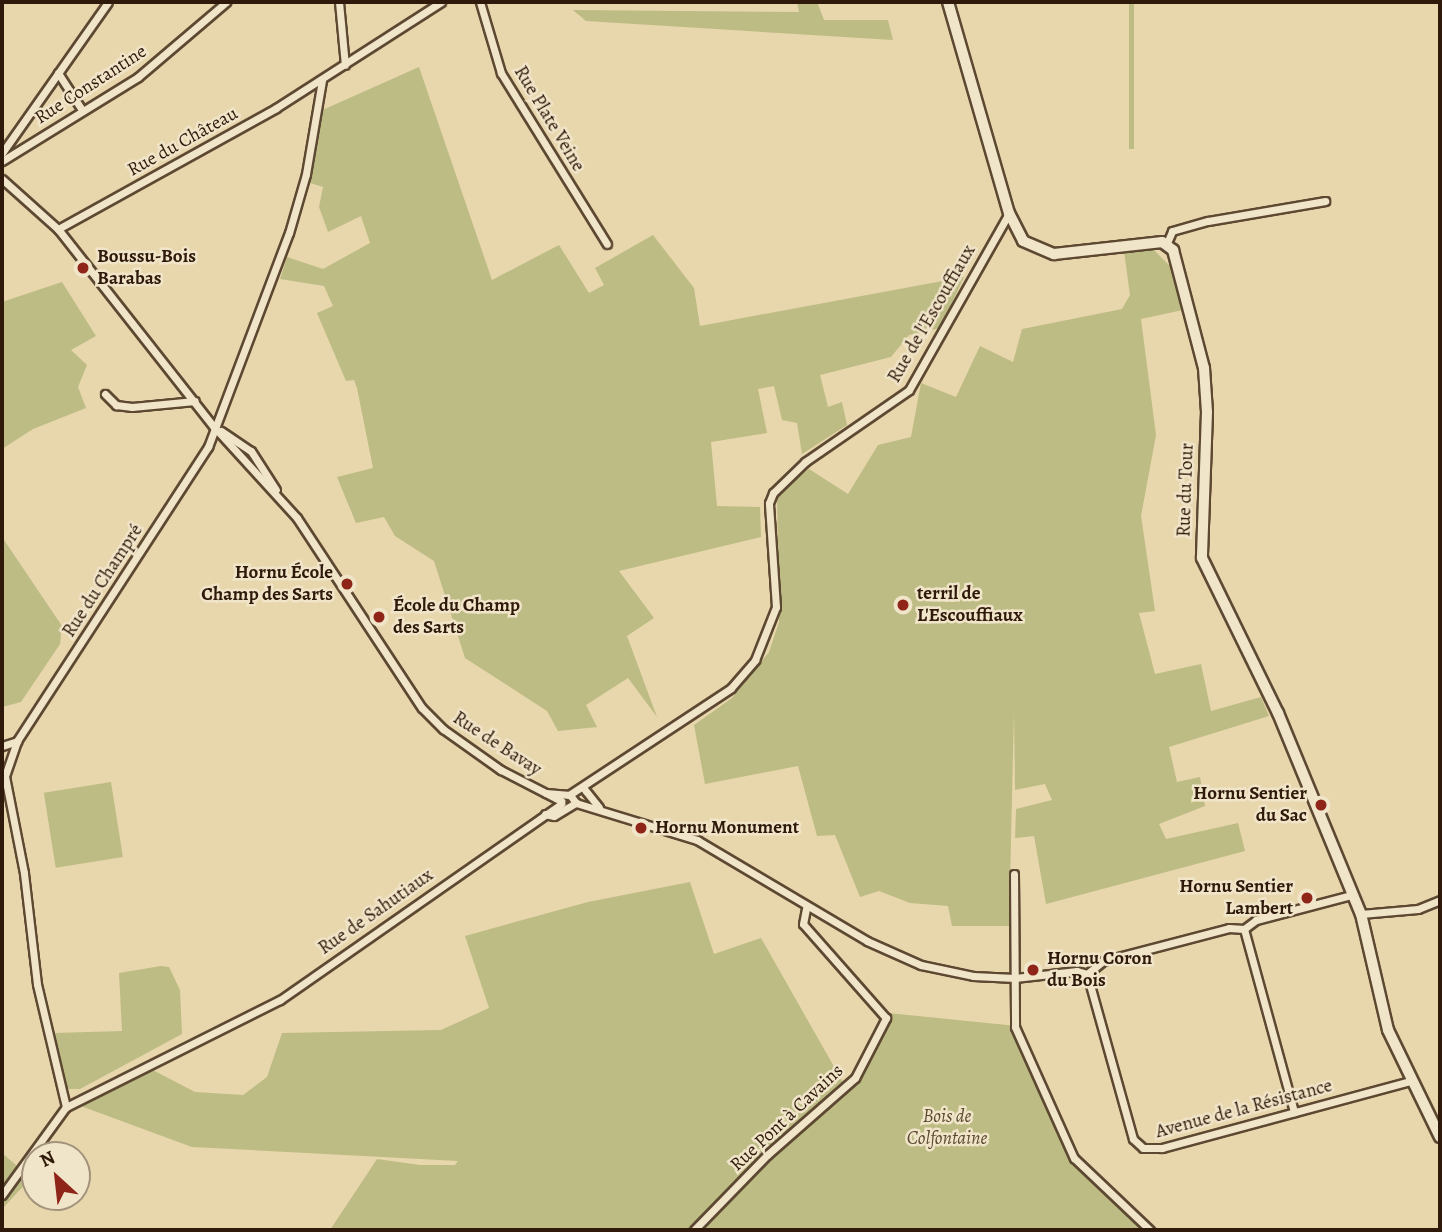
<!DOCTYPE html>
<meta charset="utf-8">
<style>
body{margin:0}
#map{position:relative;width:1442px;height:1232px;overflow:hidden;background:#e8d6ac;font-family:Alegreya,serif}
div>[style]{position:absolute}
[style*='--x']{left:calc(var(--x)*1px);top:calc(var(--y)*1px);width:calc(var(--w)*1px);rotate:calc(var(--a)*1deg)}
.green>*{inset:0;background:#bdbc84;transform-origin:0 0}
.roads{filter:drop-shadow(2px 0 #5d4832) drop-shadow(-2px 0 #5d4832) drop-shadow(0 2px #5d4832) drop-shadow(0 -2px #5d4832)}
.street>*{height:7px;margin:-3.5px;padding:0 3.5px;transform-origin:3.5px;border-radius:3.5px;background:#f0e4c9}
.secondary>*{height:10px;margin:-5px;padding:0 5px;transform-origin:5px;border-radius:5px;background:#f0e4c9}
.dots>*{width:19px;height:19px;translate:-50% -50%;box-sizing:border-box;border:4px solid #f0e4c9;border-radius:50%}
span{translate:-50% -50%;white-space:nowrap;text-align:center;line-height:1.15;-webkit-text-stroke:5px #f0e4c9;paint-order:stroke}
.street-label{font-size:19px;color:#2f190a}
.poi-label{font-size:19px;color:#2f190a;font-weight:700}
.left{translate:0 -50%;text-align:left}
.right{translate:-100% -50%;text-align:right}
.park-label{font-size:19px;color:#5a4a2f;font-style:italic}
.frame{position:absolute;inset:0;border:4px solid #2f190a;pointer-events:none}
.north{position:absolute;left:21px;top:1141px;width:70px;height:70px;box-sizing:border-box;background:#f0e4c9;border:2px solid #a3937d;border-radius:50%;rotate:333deg;font-size:19px;font-weight:700;line-height:28px;text-align:center;color:#2f190a}
.north::after{content:'';display:block;margin:auto;width:24px;height:32px;background:#8f2418;clip-path:polygon(50% 0,100% 100%,50% 72%,0 100%)}
</style>
<div id="map">
<div class="green">
<i style="clip-path:polygon(797px 2px,817px 2px,824px 20px,888px 20px,893px 40px,586px 21px,573px 10px,799px 12px)"></i>
<i style="left:1129px;top:2px;width:5px;height:147px"></i>
<i style="clip-path:polygon(419px 67px,492px 280px,559px 245px,589px 293px,604px 285px,595px 268px,653px 235px,694px 288px,700px 326px,964px 277px,940px 328px,909px 335px,891px 357px,820px 375px,828px 407px,842px 402px,847px 425px,802px 454px,797px 423px,782px 420px,774px 386px,758px 389px,767px 433px,711px 442px,717px 506px,760px 507px,761px 537px,619px 571px,654px 618px,627px 636px,657px 717px,628px 678px,586px 705px,597px 727px,558px 731px,547px 711px,465px 658px,434px 561px,395px 536px,384px 517px,356px 523px,337px 477px,373px 468px,357px 388px,354px 380px,346px 381px,317px 313px,333px 306px,324px 286px,280px 279px,287px 257px,323px 269px,370px 243px,361px 216px,328px 232px,319px 207px,323px 187px,310px 183px,318px 112px)"></i>
<i style="clip-path:polygon(1153px 249px,1173px 269px,1183px 310px,1141px 319px,1156px 435px,1141px 516px,1155px 611px,1139px 613px,1155px 674px,1201px 664px,1211px 711px,1261px 697px,1269px 716px,1169px 747px,1177px 782px,1200px 777px,1205px 806px,1159px 824px,1166px 839px,1238px 823px,1245px 851px,1046px 904px,1034px 836px,1015px 838px,1016px 809px,1052px 800px,1045px 784px,1015px 790px,1014px 712px,1009px 926px,952px 926px,948px 906px,910px 903px,879px 891px,860px 897px,835px 835px,817px 836px,798px 766px,705px 784px,694px 725px,732px 698px,769px 652px,779px 622px,777px 494px,809px 469px,848px 494px,878px 445px,911px 437px,921px 383px,956px 397px,980px 346px,1013px 362px,1022px 329px,1122px 309px,1130px 295px,1124px 251px)"></i>
<i style="clip-path:polygon(62px 282px,96px 336px,71px 350px,87px 365px,78px 387px,86px 408px,33px 429px,2px 449px,2px 302px)"></i>
<i style="clip-path:polygon(2px 537px,62px 626px,60px 644px,21px 702px,2px 707px)"></i>
<i style="left:111px;top:782px;width:76px;height:68px;rotate:81deg"></i>
<i style="clip-path:polygon(690px 882px,714px 954px,761px 938px,845px 1086px,691px 1230px,330px 1230px,377px 1159px,420px 1165px,455px 1165px,458px 1161px,192px 1147px,78px 1105px,145px 1066px,195px 1092px,243px 1095px,267px 1077px,282px 1033px,441px 1030px,489px 1008px,465px 936px,588px 902px)"></i>
<i style="clip-path:polygon(161px 966px,169px 967px,180px 990px,182px 1034px,80px 1089px,66px 1089px,55px 1033px,122px 1031px,119px 973px)"></i>
<i style="clip-path:polygon(888px 1013px,1017px 1026px,1070px 1161px,1143px 1230px,696px 1230px,858px 1075px)"></i>
<i style="clip-path:polygon(2px 1153px,31px 1178px,2px 1209px)"></i>
</div>
<div class="roads">
<div class="street">
<i style="--x:339;--y:2;--w:63;--a:84.6"></i>
<i style="--x:480;--y:2;--w:74;--a:73.5"></i>
<i style="--x:501;--y:73;--w:201;--a:58.2"></i>
<i style="--x:58;--y:73;--w:44;--a:57"></i>
<i style="--x:2;--y:153;--w:184;--a:-54.9"></i>
<i style="--x:2;--y:161;--w:160;--a:-31.7"></i>
<i style="--x:138;--y:77;--w:116;--a:-40.4"></i>
<i style="--x:2;--y:179;--w:75;--a:41.8"></i>
<i style="--x:58;--y:229;--w:252;--a:51.8"></i>
<i style="--x:214;--y:427;--w:123;--a:47.6"></i>
<i style="--x:297;--y:518;--w:227;--a:56.7"></i>
<i style="--x:422;--y:708;--w:30;--a:45"></i>
<i style="--x:443;--y:729;--w:71;--a:35.3"></i>
<i style="--x:501;--y:770;--w:68;--a:27.3"></i>
<i style="--x:58;--y:229;--w:249;--a:-29"></i>
<i style="--x:276;--y:108;--w:196;--a:-32.7"></i>
<i style="--x:1167;--y:243;--w:13;--a:-67"></i>
<i style="--x:1172;--y:231;--w:37;--a:-16"></i>
<i style="--x:1208;--y:221;--w:119;--a:-9.7"></i>
<i style="--x:105;--y:394;--w:16;--a:45"></i>
<i style="--x:116;--y:405;--w:16;--a:7"></i>
<i style="--x:132;--y:407;--w:63;--a:-5.4"></i>
<i style="--x:221;--y:431;--w:36;--a:34"></i>
<i style="--x:251;--y:451;--w:46;--a:57.3"></i>
<i style="--x:2;--y:746;--w:16;--a:-18"></i>
<i style="--x:585;--y:790;--w:22;--a:51"></i>
<i style="--x:546;--y:793;--w:24;--a:5"></i>
<i style="--x:570;--y:795;--w:10;--a:53"></i>
<i style="--x:576;--y:803;--w:127;--a:17"></i>
<i style="--x:697;--y:840;--w:198;--a:30.7"></i>
<i style="--x:867;--y:941;--w:59;--a:24"></i>
<i style="--x:921;--y:965;--w:53;--a:11.9"></i>
<i style="--x:973;--y:976;--w:42;--a:2.7"></i>
<i style="--x:1015;--y:978;--w:62;--a:-6.4"></i>
<i style="--x:1077;--y:971;--w:10;--a:17"></i>
<i style="--x:1087;--y:974;--w:21;--a:-39"></i>
<i style="--x:1103;--y:961;--w:130;--a:-14.7"></i>
<i style="--x:1229;--y:928;--w:15;--a:4"></i>
<i style="--x:1244;--y:929;--w:15;--a:-37"></i>
<i style="--x:1256;--y:920;--w:98;--a:-14.7"></i>
<i style="--x:569;--y:795;--w:194;--a:-33.4"></i>
<i style="--x:731;--y:688;--w:37;--a:-49"></i>
<i style="--x:755;--y:660;--w:57;--a:-68.4"></i>
<i style="--x:776;--y:607;--w:104;--a:-93.9"></i>
<i style="--x:769;--y:503;--w:11;--a:-68"></i>
<i style="--x:773;--y:493;--w:45;--a:-44.1"></i>
<i style="--x:805;--y:462;--w:126;--a:-34.7"></i>
<i style="--x:909;--y:390;--w:203;--a:-60.5"></i>
<i style="--x:545;--y:814;--w:9;--a:13"></i>
<i style="--x:554;--y:816;--w:26;--a:-31"></i>
<i style="--x:1014;--y:874;--w:153;--a:89.6"></i>
<i style="--x:1015;--y:1027;--w:144;--a:65.8"></i>
<i style="--x:1074;--y:1158;--w:105;--a:43.5"></i>
<i style="--x:1361;--y:914;--w:57;--a:-5"></i>
<i style="--x:1418;--y:909;--w:24;--a:-22"></i>
<i style="--x:1244;--y:929;--w:190;--a:74.7"></i>
<i style="--x:1087;--y:974;--w:171;--a:74.4"></i>
<i style="--x:1133;--y:1139;--w:13;--a:42"></i>
<i style="--x:1143;--y:1148;--w:19;--a:0"></i>
<i style="--x:1162;--y:1148;--w:257;--a:-15.1"></i>
<i style="--x:66;--y:1107;--w:126;--a:-103.3"></i>
<i style="--x:37;--y:984;--w:112;--a:-96.7"></i>
<i style="--x:24;--y:873;--w:99;--a:-101.1"></i>
<i style="--x:5;--y:776;--w:37;--a:-71"></i>
<i style="--x:17;--y:741;--w:351;--a:-57"></i>
<i style="--x:208;--y:447;--w:229;--a:-69.3"></i>
<i style="--x:289;--y:233;--w:61;--a:-73.9"></i>
<i style="--x:306;--y:174;--w:95;--a:-80.3"></i>
<i style="--x:2;--y:1195;--w:109;--a:-54"></i>
<i style="--x:66;--y:1107;--w:239;--a:-26.6"></i>
<i style="--x:280;--y:1000;--w:343;--a:-34.9"></i>
<i style="--x:694;--y:1230;--w:105;--a:-45.8"></i>
<i style="--x:767;--y:1155;--w:117;--a:-41.2"></i>
<i style="--x:855;--y:1078;--w:68;--a:-62.7"></i>
<i style="--x:886;--y:1018;--w:125;--a:-131.4"></i>
<i style="--x:803;--y:924;--w:16;--a:-79"></i>
</div>
<div class="secondary">
<i style="--x:948;--y:2;--w:220;--a:73.9"></i>
<i style="--x:1009;--y:213;--w:31;--a:63"></i>
<i style="--x:1023;--y:241;--w:34;--a:23"></i>
<i style="--x:1054;--y:254;--w:109;--a:-6.3"></i>
<i style="--x:1162;--y:242;--w:14;--a:36"></i>
<i style="--x:1173;--y:250;--w:122;--a:75.3"></i>
<i style="--x:1204;--y:368;--w:44;--a:86.1"></i>
<i style="--x:1207;--y:412;--w:146;--a:92"></i>
<i style="--x:1202;--y:558;--w:173;--a:63.9"></i>
<i style="--x:1278;--y:713;--w:217;--a:67.6"></i>
<i style="--x:1361;--y:914;--w:119;--a:76.9"></i>
<i style="--x:1388;--y:1030;--w:119;--a:64.1"></i>
</div>
</div>
<div class="dots">
<i style="left:83px;top:268px;background:#8f2418"></i>
<i style="left:347px;top:584px;background:#8f2418"></i>
<i style="left:903px;top:605px;background:#8f2418"></i>
<i style="left:379px;top:617px;background:#8f2418"></i>
<i style="left:1321px;top:805px;background:#8f2418"></i>
<i style="left:641px;top:828px;background:#8f2418"></i>
<i style="left:1307px;top:898px;background:#8f2418"></i>
<i style="left:1033px;top:970px;background:#8f2418"></i>
</div>
<div class="street-label">
<span style="left:91px;top:85px;rotate:-33deg">Rue Constantine</span>
<span style="left:549px;top:119px;rotate:59deg">Rue Plate Veine</span>
<span style="left:183px;top:142px;rotate:-29deg">Rue du Château</span>
<span style="left:932px;top:314px;rotate:-60deg">Rue de l'Escouffiaux</span>
<span style="left:1186px;top:490px;rotate:-88deg">Rue du Tour</span>
<span style="left:103px;top:581px;rotate:-57deg">Rue du Champré</span>
<span style="left:497px;top:744px;rotate:33deg">Rue de Bavay</span>
<span style="left:376px;top:912px;rotate:-35deg">Rue de Sahutiaux</span>
<span style="left:1244px;top:1109px;rotate:-15deg">Avenue de la Résistance</span>
<span style="left:787px;top:1118px;rotate:-43deg">Rue Pont à Cavains</span>
</div>
<div class="poi-label">
<span class="left" style="left:97px;top:268px">Boussu-Bois<br>Barabas</span>
<span class="right" style="left:333px;top:584px">Hornu École<br>Champ des Sarts</span>
<span class="left" style="left:917px;top:605px">terril de<br>L'Escouffiaux</span>
<span class="left" style="left:393px;top:617px">École du Champ<br>des Sarts</span>
<span class="right" style="left:1307px;top:805px">Hornu Sentier<br>du Sac</span>
<span class="left" style="left:655px;top:828px">Hornu Monument</span>
<span class="right" style="left:1293px;top:898px">Hornu Sentier<br>Lambert</span>
<span class="left" style="left:1047px;top:970px">Hornu Coron<br>du Bois</span>
</div>
<div class="park-label">
<span style="left:947px;top:1128px">Bois de<br>Colfontaine</span>
</div>
<div class="frame"></div>
<div class="north">N</div>
</div>
